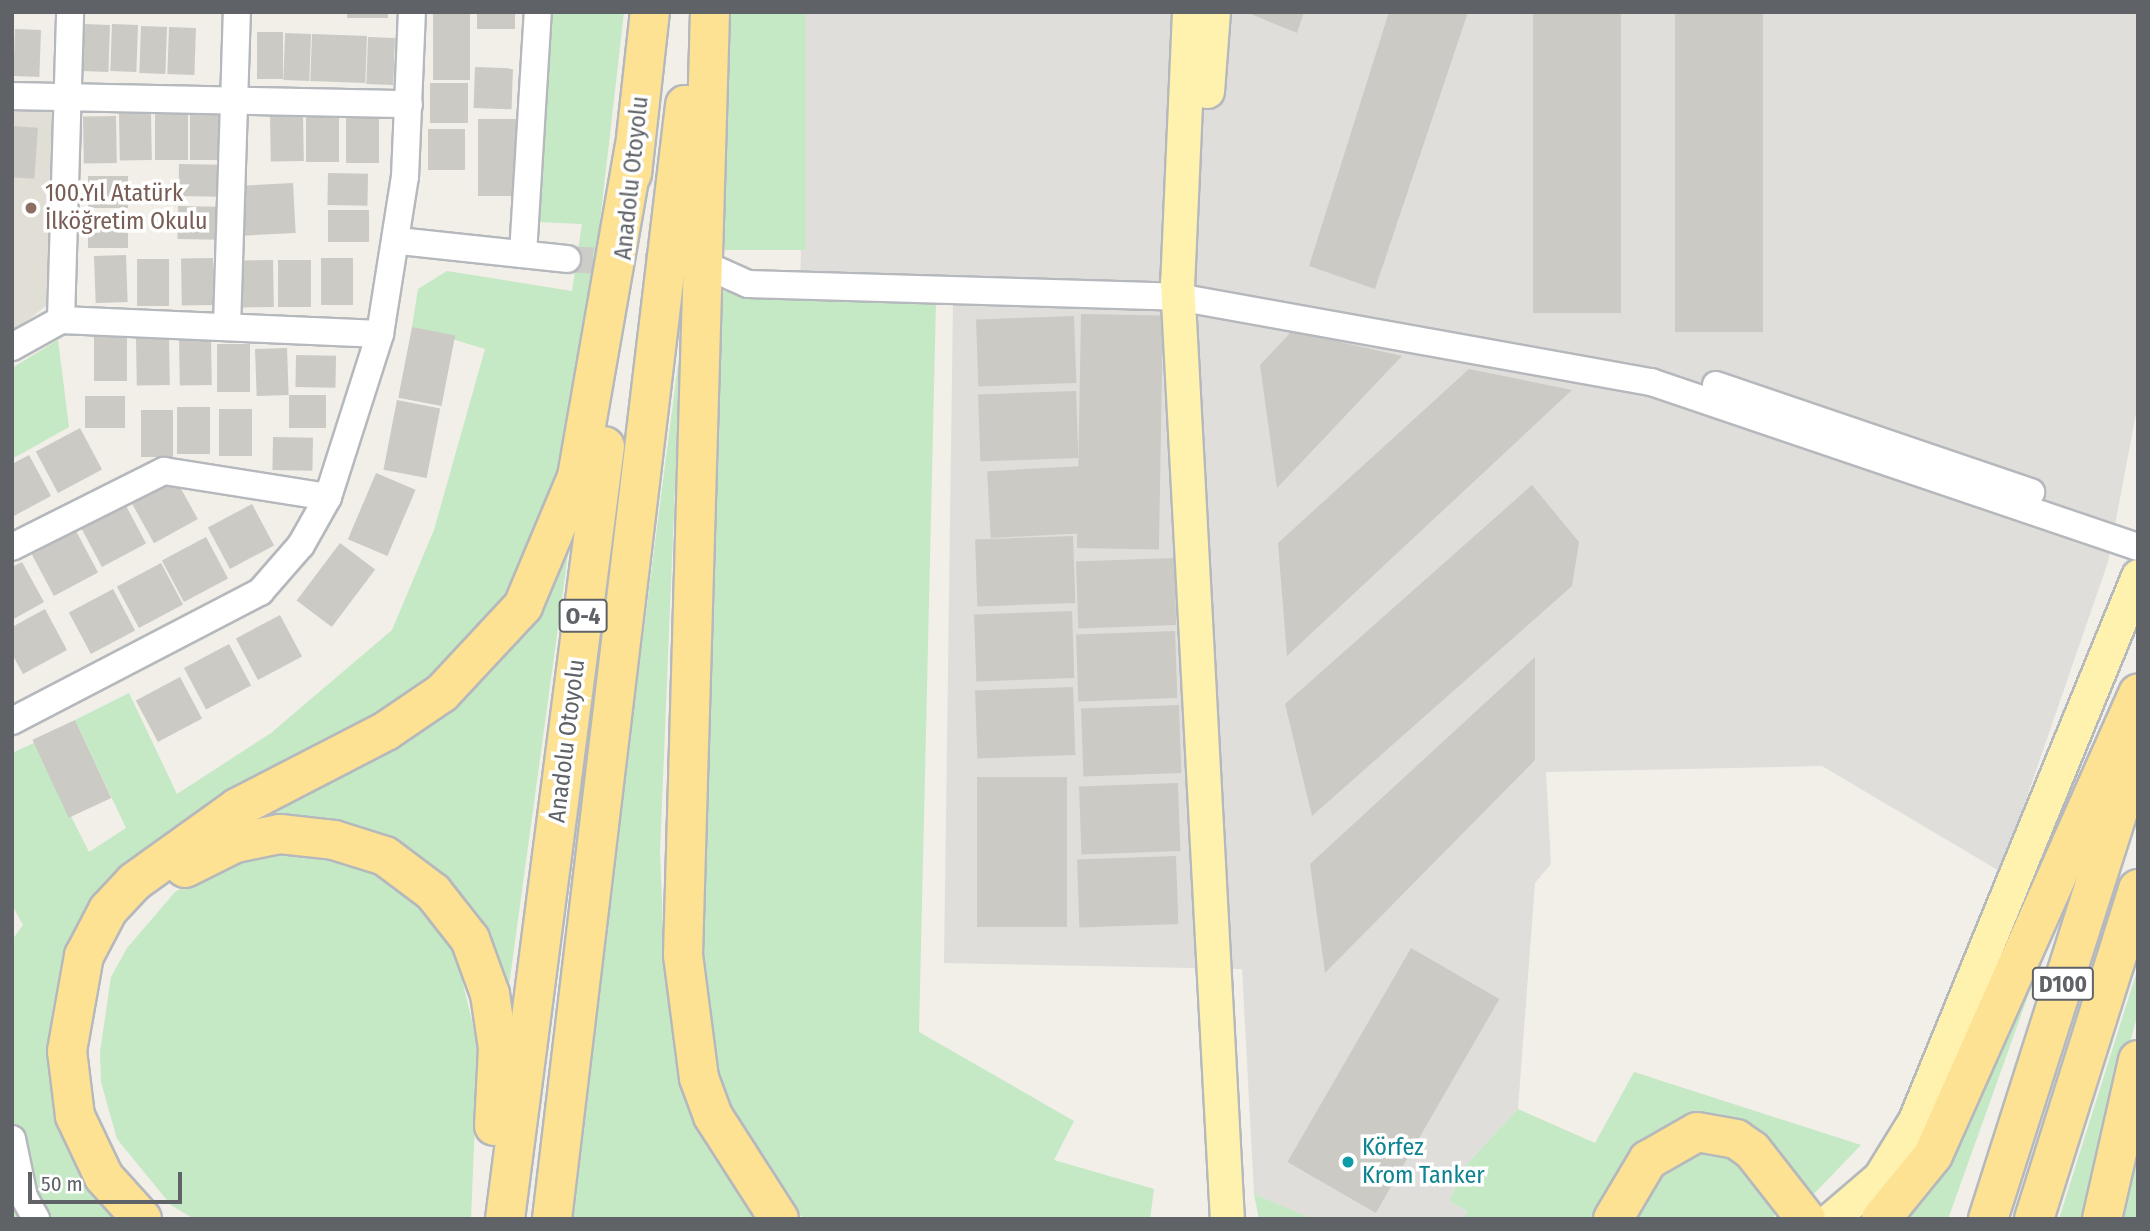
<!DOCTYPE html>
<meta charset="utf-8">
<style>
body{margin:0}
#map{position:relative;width:2150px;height:1231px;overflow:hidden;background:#f1efe8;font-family:"Fira Sans Condensed",sans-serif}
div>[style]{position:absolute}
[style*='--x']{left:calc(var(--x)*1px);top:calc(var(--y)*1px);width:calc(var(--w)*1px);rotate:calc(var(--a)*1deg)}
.industrial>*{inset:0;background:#e0deda}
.education>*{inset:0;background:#e1ded6}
.green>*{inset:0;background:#c5e8c5;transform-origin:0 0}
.building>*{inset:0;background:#cccac5;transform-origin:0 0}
.minor-tunnel>*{height:26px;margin-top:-13px;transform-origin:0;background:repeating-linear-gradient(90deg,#ccccc8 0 26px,transparent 0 39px)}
.roads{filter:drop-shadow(2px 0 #b5b8bc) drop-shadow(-2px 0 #b5b8bc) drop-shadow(0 2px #b5b8bc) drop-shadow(0 -2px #b5b8bc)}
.minor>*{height:26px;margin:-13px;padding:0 13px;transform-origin:13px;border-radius:13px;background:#fff}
.major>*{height:33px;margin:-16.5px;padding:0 16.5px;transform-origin:16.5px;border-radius:16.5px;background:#fff2af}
.highway>*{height:38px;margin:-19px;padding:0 19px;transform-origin:19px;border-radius:19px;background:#fde293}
.dots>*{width:19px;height:19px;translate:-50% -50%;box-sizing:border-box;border:4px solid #fff;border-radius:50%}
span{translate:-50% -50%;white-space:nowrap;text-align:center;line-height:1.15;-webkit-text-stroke:7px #fff;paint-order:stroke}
.shield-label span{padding:2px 5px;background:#fff;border:2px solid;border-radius:5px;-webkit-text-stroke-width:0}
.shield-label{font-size:23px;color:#5f6368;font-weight:700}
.street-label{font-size:24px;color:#5f6368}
.education-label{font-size:24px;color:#785e54}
.left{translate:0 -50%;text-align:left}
.culture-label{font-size:24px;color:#0d838f}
.frame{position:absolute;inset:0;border:14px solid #5f6368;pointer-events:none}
.scale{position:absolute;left:28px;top:1172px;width:154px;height:32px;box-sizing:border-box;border:4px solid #5f6368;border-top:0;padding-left:9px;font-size:21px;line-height:24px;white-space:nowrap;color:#5f6368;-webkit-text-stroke:5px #fff;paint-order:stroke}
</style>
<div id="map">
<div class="industrial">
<i style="clip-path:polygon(806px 12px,2138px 12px,2138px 403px,2108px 562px,2001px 872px,1822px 766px,1546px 772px,1551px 864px,1535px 883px,1518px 1109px,1465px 1166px,1449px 1201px,1467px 1211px,1464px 1219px,1311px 1219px,1254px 1194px,1242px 969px,944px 963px,953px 301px,800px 297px)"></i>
</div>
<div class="education">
<i style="clip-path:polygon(12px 110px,54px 111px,46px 306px,12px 332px)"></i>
</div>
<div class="green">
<i style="clip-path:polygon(548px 12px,624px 12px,580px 396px,533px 566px,450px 673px,121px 868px,53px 1028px,124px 1219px,12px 1219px,12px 940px,23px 925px,12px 905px,12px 753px,34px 743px,89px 852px,126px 828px,75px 720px,129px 693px,177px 794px,271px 733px,392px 630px,434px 530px,485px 349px,412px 327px,418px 289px,447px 271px,572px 291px,582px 224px,536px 222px)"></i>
<i style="left:725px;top:12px;width:81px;height:238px"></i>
<i style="clip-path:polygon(715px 291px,936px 301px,919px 1032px,1074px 1121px,1054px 1160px,1154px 1189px,1150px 1219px,804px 1219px,749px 1149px,712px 1066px,699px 985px)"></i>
<i style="clip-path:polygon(58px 340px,69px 427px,12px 459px,12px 368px)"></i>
<i style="clip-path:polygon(681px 341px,660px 851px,664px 955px,681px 1079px,704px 1134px,758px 1219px,568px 1219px)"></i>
<i style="clip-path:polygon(569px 547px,505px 1015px,382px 838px,311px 816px,244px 822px,545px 592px)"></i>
<i style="clip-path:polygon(296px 849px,362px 865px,398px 885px,432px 920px,457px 959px,478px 1046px,471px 1219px,194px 1219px,171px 1205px,117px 1139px,101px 1082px,100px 1052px,111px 977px,127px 948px,175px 892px,209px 872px,235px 859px)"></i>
<i style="clip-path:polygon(2072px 873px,1948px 1219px,1901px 1219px)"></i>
<i style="clip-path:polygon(2138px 968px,2138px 1012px,2085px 1219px,2059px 1219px)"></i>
<i style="clip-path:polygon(1634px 1072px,1861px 1145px,1808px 1200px,1708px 1123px,1601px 1219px,1464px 1219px,1467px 1211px,1449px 1201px,1465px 1166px,1518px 1109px,1595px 1143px)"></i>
<i style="clip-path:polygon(2138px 1133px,2138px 1219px,2117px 1219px)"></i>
<i style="clip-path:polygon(1730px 1147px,1776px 1209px,1773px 1219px,1626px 1219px,1674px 1153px)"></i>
<i style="clip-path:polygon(1254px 1194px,1313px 1219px,1259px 1219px)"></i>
</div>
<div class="building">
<i style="left:347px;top:12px;width:41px;height:6px"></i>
<i style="left:433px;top:12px;width:37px;height:68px"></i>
<i style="left:477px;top:12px;width:38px;height:17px"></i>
<i style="clip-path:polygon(1246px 12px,1304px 12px,1297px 33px)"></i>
<i style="clip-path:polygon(1389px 12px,1468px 12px,1375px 289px,1309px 266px)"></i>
<i style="left:1533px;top:12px;width:88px;height:301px"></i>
<i style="left:1675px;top:12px;width:88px;height:320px"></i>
<i style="left:84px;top:24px;width:26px;height:47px;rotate:2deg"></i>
<i style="left:112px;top:24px;width:26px;height:47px;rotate:2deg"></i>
<i style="left:141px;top:26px;width:26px;height:47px;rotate:2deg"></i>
<i style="left:169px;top:27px;width:27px;height:47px;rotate:2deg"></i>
<i style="left:15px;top:29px;width:26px;height:47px;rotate:2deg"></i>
<i style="left:257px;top:32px;width:26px;height:47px"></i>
<i style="left:285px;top:33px;width:26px;height:47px;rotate:2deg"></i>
<i style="left:312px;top:34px;width:55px;height:47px;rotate:2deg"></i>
<i style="left:368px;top:37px;width:27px;height:47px;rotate:2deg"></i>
<i style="left:475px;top:67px;width:38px;height:41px;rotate:2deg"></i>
<i style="left:430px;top:83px;width:38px;height:40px"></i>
<i style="left:151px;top:113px;width:47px;height:32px;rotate:89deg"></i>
<i style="left:155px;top:113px;width:33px;height:47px"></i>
<i style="left:190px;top:113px;width:33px;height:47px"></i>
<i style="left:303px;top:114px;width:47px;height:33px;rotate:89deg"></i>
<i style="left:306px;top:115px;width:33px;height:47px"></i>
<i style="left:116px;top:116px;width:47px;height:33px;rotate:89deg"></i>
<i style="left:379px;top:116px;width:47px;height:33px;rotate:90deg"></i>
<i style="left:478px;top:119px;width:38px;height:77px"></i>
<i style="left:12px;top:126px;width:26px;height:51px;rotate:4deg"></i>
<i style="left:428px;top:129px;width:37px;height:41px"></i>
<i style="left:179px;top:164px;width:41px;height:32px;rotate:1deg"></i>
<i style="left:328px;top:173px;width:40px;height:32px;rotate:1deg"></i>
<i style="left:88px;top:176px;width:40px;height:32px"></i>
<i style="left:293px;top:183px;width:50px;height:52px;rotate:87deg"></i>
<i style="left:178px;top:206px;width:41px;height:33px;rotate:1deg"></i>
<i style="left:328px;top:210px;width:41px;height:32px"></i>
<i style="left:88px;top:216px;width:40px;height:32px"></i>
<i style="left:126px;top:255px;width:47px;height:32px;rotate:88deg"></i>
<i style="left:213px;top:258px;width:47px;height:32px;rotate:89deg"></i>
<i style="left:321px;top:258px;width:32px;height:47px"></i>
<i style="left:137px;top:259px;width:32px;height:47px"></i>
<i style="left:273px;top:260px;width:47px;height:32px;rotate:89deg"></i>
<i style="left:278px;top:260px;width:33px;height:47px"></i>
<i style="left:1081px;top:314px;width:82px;height:234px;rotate:1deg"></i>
<i style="left:1074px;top:316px;width:67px;height:98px;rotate:88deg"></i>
<i style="left:412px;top:327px;width:44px;height:72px;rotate:11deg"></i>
<i style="clip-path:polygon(1292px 331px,1402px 356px,1277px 488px,1260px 365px)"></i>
<i style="left:94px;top:334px;width:33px;height:47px"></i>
<i style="left:169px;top:338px;width:47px;height:33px;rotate:89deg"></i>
<i style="left:211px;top:338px;width:47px;height:32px;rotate:89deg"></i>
<i style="left:217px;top:344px;width:33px;height:48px"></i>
<i style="left:287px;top:348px;width:47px;height:32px;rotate:88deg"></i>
<i style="left:296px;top:355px;width:40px;height:32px;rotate:1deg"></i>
<i style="clip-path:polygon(1469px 369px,1572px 390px,1287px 656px,1278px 543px)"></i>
<i style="left:1076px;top:391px;width:67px;height:98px;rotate:88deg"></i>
<i style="left:289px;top:395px;width:37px;height:33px"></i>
<i style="left:85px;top:396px;width:40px;height:32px"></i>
<i style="left:397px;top:400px;width:44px;height:71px;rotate:11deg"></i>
<i style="left:177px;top:407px;width:33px;height:47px"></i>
<i style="left:219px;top:409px;width:33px;height:47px"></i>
<i style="left:141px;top:410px;width:32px;height:47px"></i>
<i style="left:80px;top:428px;width:47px;height:50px;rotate:62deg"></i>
<i style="left:273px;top:437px;width:40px;height:33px;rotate:1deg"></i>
<i style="clip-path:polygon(29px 455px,51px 496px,12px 517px,12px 464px)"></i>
<i style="left:1085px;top:466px;width:67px;height:98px;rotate:87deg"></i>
<i style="left:376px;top:473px;width:43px;height:72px;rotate:23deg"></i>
<i style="left:175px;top:478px;width:47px;height:50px;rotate:61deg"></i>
<i style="clip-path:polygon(1532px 485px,1579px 542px,1572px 586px,1312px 816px,1285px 704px)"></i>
<i style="left:124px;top:502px;width:47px;height:50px;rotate:62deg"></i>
<i style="left:252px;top:504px;width:47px;height:50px;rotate:62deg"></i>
<i style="left:76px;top:531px;width:47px;height:50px;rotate:62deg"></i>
<i style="left:1073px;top:536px;width:67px;height:98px;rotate:88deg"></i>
<i style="left:206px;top:537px;width:47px;height:50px;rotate:62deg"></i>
<i style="left:340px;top:543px;width:44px;height:72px;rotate:37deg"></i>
<i style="left:1174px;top:558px;width:67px;height:98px;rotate:88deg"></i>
<i style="clip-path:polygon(22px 562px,44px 602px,12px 620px,12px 567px)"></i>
<i style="left:161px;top:563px;width:47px;height:50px;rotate:62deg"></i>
<i style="left:113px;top:589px;width:47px;height:50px;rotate:62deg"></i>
<i style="clip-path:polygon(45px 609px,67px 650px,23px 674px,12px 654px,12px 627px)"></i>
<i style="left:1072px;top:611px;width:67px;height:98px;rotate:88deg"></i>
<i style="left:280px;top:615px;width:47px;height:50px;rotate:62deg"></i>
<i style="left:1175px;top:631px;width:67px;height:99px;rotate:88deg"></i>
<i style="left:229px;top:644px;width:47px;height:51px;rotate:62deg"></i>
<i style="clip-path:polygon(1535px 657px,1535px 760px,1325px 973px,1310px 864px)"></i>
<i style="left:180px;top:677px;width:47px;height:50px;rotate:62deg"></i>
<i style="left:1073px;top:687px;width:68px;height:98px;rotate:88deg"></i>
<i style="left:1179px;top:705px;width:68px;height:98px;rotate:88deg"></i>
<i style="left:75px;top:720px;width:86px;height:47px;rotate:65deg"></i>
<i style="left:977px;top:777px;width:90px;height:150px"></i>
<i style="left:1178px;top:783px;width:68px;height:99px;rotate:88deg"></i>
<i style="left:1176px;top:856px;width:68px;height:99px;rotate:88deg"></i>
<i style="left:1411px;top:948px;width:102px;height:247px;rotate:30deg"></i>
</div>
<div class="minor-tunnel">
<i style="--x:567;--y:259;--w:114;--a:3.5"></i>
</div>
<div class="roads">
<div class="minor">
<i style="--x:12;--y:96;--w:397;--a:1.2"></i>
<i style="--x:399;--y:241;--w:169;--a:6.1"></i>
<i style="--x:523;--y:254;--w:242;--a:-86.5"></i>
<i style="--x:712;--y:268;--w:39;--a:24"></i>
<i style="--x:748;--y:284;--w:430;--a:1.7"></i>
<i style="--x:1178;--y:297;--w:481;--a:10.2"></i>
<i style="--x:1651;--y:382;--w:514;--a:18.72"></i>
<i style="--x:61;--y:320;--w:308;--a:-88.3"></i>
<i style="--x:227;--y:326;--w:314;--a:-88.2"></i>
<i style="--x:12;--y:347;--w:56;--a:-28.9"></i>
<i style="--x:61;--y:320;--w:319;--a:2.5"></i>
<i style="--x:1716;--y:385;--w:333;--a:18.8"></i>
<i style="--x:12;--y:547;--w:170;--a:-26.6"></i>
<i style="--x:164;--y:471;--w:166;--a:9"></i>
<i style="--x:12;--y:721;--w:280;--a:-27.5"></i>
<i style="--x:260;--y:592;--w:62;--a:-48.9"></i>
<i style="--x:301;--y:545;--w:55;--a:-60.6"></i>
<i style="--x:328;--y:497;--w:171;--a:-72.3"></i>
<i style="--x:380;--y:334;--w:159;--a:-81"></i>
<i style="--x:405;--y:177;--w:165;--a:-87.6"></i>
<i style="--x:12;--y:1139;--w:59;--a:78.3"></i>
<i style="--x:24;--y:1197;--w:25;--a:61"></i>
</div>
<div class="major">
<i style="--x:1189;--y:12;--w:270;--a:92.5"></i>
<i style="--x:1177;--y:282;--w:938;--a:86.95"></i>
<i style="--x:1207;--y:91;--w:79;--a:-85.7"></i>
<i style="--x:1831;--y:1219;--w:65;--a:-40.6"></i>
<i style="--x:1880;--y:1177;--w:67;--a:-58.4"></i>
<i style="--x:1915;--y:1120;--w:588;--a:-67.71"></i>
</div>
<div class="highway">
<i style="--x:710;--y:12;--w:943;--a:91.64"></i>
<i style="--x:683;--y:955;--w:124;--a:82.6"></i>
<i style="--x:699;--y:1078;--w:40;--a:69.8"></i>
<i style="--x:713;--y:1116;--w:122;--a:57.3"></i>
<i style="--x:632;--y:174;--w:163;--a:-83.7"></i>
<i style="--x:185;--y:868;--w:56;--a:-26.6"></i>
<i style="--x:235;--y:843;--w:46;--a:-11.3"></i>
<i style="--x:280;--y:834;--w:54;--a:6.3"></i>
<i style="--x:334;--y:840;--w:53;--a:17.4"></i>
<i style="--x:385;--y:856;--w:60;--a:36.9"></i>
<i style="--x:433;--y:892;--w:60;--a:51.8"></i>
<i style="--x:470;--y:939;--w:59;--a:70"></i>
<i style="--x:490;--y:994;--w:55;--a:81.6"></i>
<i style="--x:498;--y:1048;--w:78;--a:92.9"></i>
<i style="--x:142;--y:1219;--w:57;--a:-132.1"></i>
<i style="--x:104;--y:1177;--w:68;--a:-115.4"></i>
<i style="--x:75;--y:1116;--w:65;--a:-97"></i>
<i style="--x:67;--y:1051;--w:97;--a:-79.9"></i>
<i style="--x:84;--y:956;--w:52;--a:-62.4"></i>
<i style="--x:108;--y:910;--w:38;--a:-47"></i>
<i style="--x:134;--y:882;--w:127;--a:-35.7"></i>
<i style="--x:237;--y:808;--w:168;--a:-27.3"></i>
<i style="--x:386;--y:731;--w:68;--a:-34.2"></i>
<i style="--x:442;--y:693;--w:119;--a:-47"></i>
<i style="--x:523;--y:606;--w:140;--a:-67.3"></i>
<i style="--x:577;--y:477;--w:333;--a:-80.1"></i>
<i style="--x:505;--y:1219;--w:779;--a:-82.63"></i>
<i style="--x:552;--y:1219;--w:1122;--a:-83.19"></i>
<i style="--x:1613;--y:1219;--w:69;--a:-59.3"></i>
<i style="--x:1648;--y:1160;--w:56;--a:-29.7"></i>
<i style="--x:1697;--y:1132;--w:40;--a:10"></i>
<i style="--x:1736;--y:1139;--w:19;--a:35"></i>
<i style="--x:1752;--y:1150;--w:88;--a:52"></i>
<i style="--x:1881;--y:1219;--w:82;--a:-50.9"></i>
<i style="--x:1933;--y:1155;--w:505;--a:-66.03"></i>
<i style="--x:1988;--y:1219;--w:490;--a:-72.3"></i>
<i style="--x:2034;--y:1219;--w:346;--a:-72.5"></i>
<i style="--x:2102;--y:1219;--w:163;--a:-77.2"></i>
</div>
</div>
<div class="dots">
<i style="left:31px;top:208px;background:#8d6e63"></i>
<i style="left:1348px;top:1162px;background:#0f9aa8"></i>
</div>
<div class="shield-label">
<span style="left:583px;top:616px">O-4</span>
<span style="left:2063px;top:984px">D100</span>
</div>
<div class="street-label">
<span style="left:632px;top:178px;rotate:-84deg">Anadolu Otoyolu</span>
<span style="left:567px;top:741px;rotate:-83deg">Anadolu Otoyolu</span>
</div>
<div class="education-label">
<span class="left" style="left:45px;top:208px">100.Yıl Atatürk<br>İlköğretim Okulu</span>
</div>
<div class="culture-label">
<span class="left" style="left:1362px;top:1162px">Körfez<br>Krom Tanker</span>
</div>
<div class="frame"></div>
<div class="scale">50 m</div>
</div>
